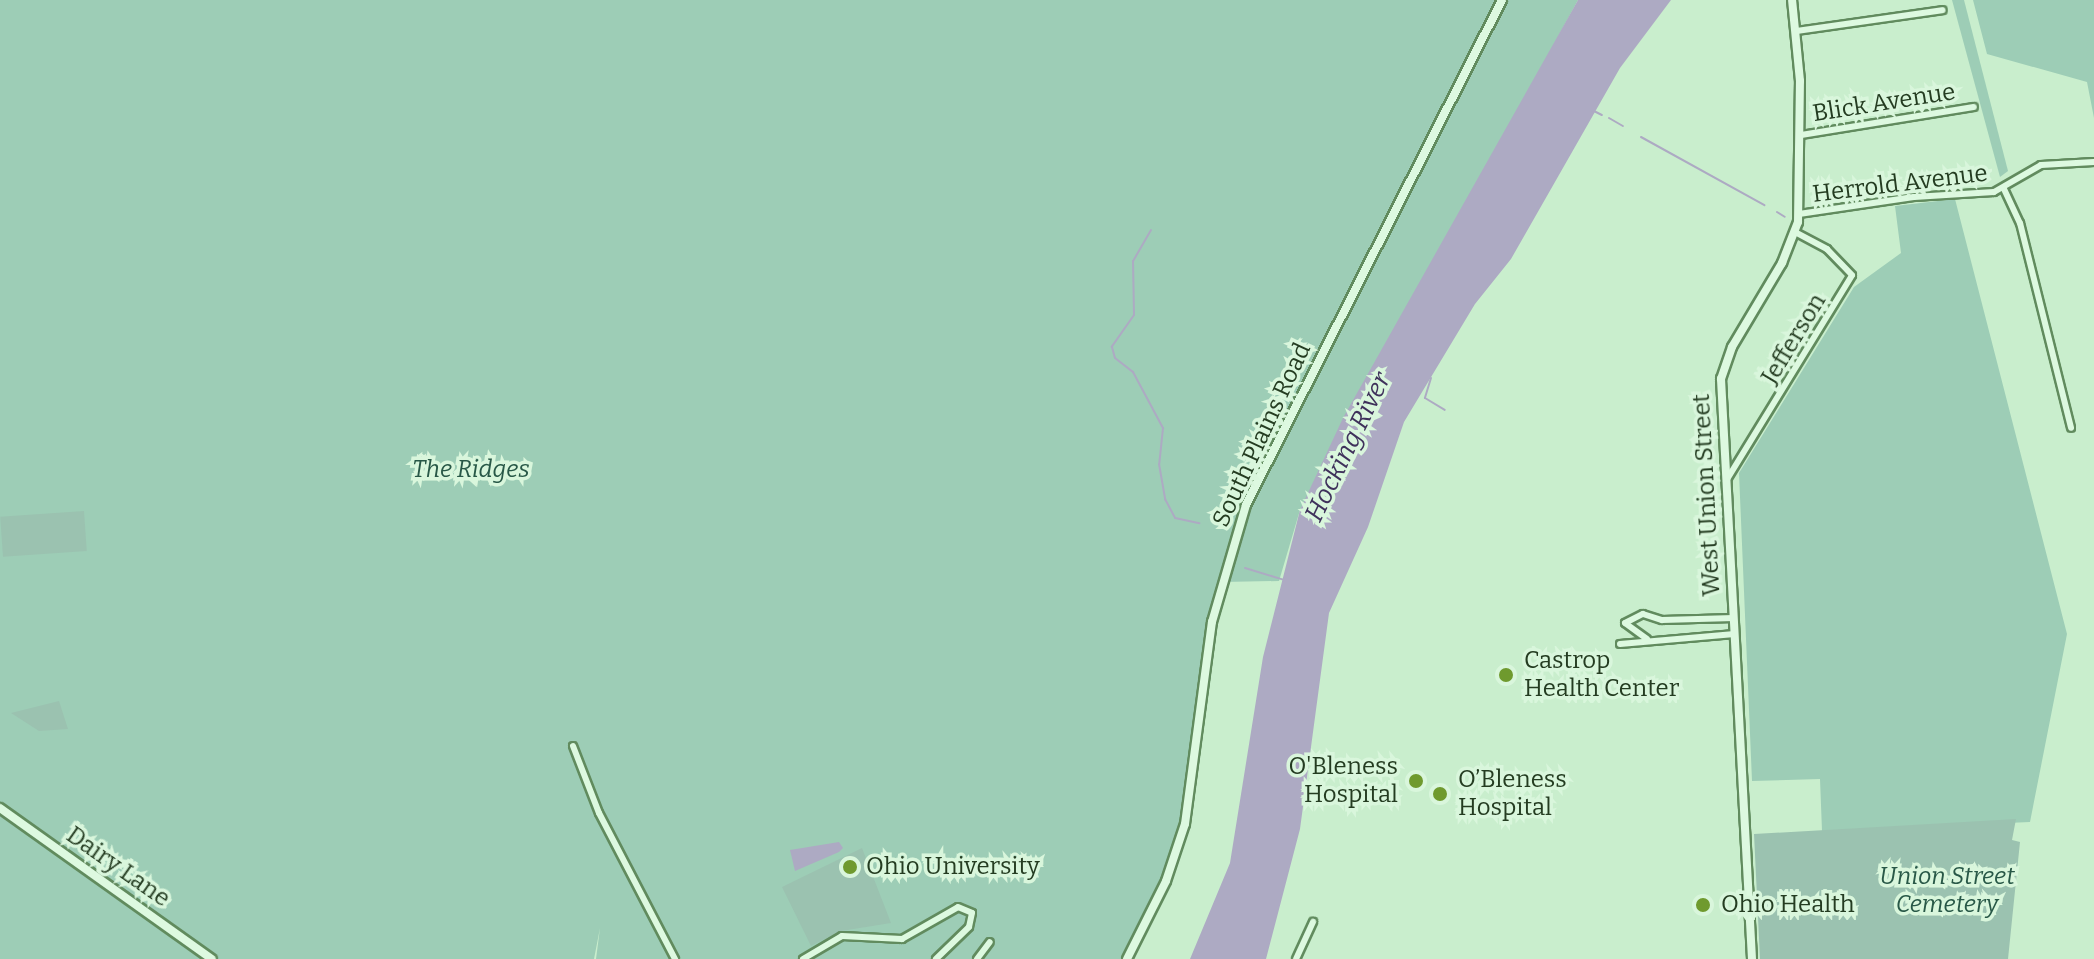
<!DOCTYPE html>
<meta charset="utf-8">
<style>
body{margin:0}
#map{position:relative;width:2094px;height:959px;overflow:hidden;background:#c9eecd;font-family:Bitter,serif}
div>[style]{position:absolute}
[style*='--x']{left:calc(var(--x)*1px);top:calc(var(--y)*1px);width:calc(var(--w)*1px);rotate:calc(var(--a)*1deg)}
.green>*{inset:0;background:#9dcdb6}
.cemetery>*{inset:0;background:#9bc2b0;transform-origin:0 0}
.water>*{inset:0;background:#adaac3}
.stream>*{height:2px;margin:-1px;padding:0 1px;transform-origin:1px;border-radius:1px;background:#adaac3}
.roads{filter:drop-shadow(2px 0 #618b5e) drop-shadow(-2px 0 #618b5e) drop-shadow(0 2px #618b5e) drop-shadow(0 -2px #618b5e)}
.street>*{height:6px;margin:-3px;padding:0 3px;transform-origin:3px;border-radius:3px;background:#ddf9e0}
.secondary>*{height:8px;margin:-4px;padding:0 4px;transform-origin:4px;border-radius:4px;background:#ddf9e0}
.dots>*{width:22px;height:22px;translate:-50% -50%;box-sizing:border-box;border:4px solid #d9f6dc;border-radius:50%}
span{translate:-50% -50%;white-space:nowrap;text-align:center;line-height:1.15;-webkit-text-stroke:7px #d9f6dc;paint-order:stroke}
.street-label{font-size:24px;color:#243c21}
.park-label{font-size:24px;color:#285847;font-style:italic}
.poi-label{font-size:24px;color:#243c21}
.left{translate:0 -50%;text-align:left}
.right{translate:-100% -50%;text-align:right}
.water-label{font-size:26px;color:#3f315b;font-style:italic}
</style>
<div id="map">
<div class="green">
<i style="clip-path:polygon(0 0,1578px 0,1300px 510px,1279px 581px,1222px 582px,1212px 622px,1196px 773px,1166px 881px,1127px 959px,675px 959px,659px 920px,671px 959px,596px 959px,600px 928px,594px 959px,0 959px)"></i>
<i style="clip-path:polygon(1952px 0,1964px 0,2008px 171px,2000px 177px)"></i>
<i style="clip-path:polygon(1973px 0,2094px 0,2094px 118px,2087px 82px,1987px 54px)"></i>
<i style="clip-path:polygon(1955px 199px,2067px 634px,2030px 822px,1822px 831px,1820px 779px,1752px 781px,1739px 473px,1854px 287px,1901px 253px,1895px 206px)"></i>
</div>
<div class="cemetery">
<i style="left:84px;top:511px;width:40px;height:84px;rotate:86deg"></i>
<i style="clip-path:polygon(59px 701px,68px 729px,39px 731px,11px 713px)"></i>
<i style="clip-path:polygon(2016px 819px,2012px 840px,2020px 842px,2008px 959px,1760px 959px,1754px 834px)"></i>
<i style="clip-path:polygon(862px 848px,891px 923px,841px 931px,811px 946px,782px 887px)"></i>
</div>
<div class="water">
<i style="clip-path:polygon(1578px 0,1671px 0,1620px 68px,1511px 259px,1475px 304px,1404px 422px,1368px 527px,1329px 613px,1300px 829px,1266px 959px,1190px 959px,1230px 863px,1263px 657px,1300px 510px,1343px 418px)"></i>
<i style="clip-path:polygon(839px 842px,843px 848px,839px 852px,795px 871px,790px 850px)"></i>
</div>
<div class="stream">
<i style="--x:1592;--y:110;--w:11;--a:27"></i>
<i style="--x:1609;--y:118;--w:16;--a:30"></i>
<i style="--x:1641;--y:137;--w:141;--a:28.9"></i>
<i style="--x:1777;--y:212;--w:9;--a:32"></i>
<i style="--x:1151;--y:230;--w:36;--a:120"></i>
<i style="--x:1133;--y:261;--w:54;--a:88.9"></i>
<i style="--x:1134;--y:315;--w:39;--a:125"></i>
<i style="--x:1112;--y:347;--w:11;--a:75"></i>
<i style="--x:1115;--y:358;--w:23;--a:38"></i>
<i style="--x:1133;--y:372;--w:64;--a:61.8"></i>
<i style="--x:1163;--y:428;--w:36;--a:96"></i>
<i style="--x:1159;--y:464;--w:36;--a:80"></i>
<i style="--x:1165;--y:499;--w:21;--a:62"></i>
<i style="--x:1175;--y:518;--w:25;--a:12"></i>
<i style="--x:1431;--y:378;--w:21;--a:107"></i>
<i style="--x:1425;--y:398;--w:23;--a:31"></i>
<i style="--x:1245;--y:568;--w:39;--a:17"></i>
</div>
<div class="roads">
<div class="street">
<i style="--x:1796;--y:31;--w:148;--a:-8.1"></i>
<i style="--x:1801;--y:135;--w:175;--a:-9.2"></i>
<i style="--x:2004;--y:189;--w:38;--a:65"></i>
<i style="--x:2020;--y:223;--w:211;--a:76"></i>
<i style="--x:1799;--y:214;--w:116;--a:-8.4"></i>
<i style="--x:1914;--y:197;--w:80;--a:-3.6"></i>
<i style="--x:1994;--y:192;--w:54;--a:-29.9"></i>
<i style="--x:2041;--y:165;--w:53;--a:-3.2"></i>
<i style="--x:1726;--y:481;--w:241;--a:-58.5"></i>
<i style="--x:1852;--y:275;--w:36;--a:-134"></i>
<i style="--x:1827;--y:249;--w:36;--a:-152"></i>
<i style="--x:1647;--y:639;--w:27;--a:-144"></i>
<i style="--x:1625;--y:623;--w:20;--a:-27"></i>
<i style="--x:1643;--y:614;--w:20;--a:18"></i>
<i style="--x:1662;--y:620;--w:72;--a:-1.6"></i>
<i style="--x:1620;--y:644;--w:115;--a:-5"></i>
<i style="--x:573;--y:746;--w:72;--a:68.8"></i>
<i style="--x:599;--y:813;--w:165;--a:62.5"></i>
<i style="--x:803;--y:959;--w:45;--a:-30.5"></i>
<i style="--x:842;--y:936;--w:60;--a:2.9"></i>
<i style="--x:902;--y:939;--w:64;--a:-29.7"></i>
<i style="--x:958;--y:907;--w:15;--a:23"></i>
<i style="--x:972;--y:913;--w:14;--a:102"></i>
<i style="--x:969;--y:927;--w:46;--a:135.9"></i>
<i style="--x:977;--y:959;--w:21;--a:-53"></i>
<i style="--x:1296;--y:959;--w:41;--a:-65.3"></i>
</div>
<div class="secondary">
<i style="--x:0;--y:808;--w:260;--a:35.5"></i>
<i style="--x:1127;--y:959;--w:87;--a:-63.4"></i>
<i style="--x:1166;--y:881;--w:60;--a:-71.6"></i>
<i style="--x:1185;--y:824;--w:204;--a:-82.4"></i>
<i style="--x:1212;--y:622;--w:122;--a:-73.8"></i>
<i style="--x:1246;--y:505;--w:566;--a:-63.12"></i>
<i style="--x:1752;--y:959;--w:581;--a:-93.06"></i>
<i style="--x:1721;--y:379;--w:34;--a:-71"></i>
<i style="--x:1732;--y:347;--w:98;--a:-59.2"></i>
<i style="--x:1782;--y:263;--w:44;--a:-68.7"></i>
<i style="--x:1798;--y:222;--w:141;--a:-89.2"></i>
<i style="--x:1800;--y:81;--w:81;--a:-95.6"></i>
</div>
</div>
<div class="dots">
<i style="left:1506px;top:675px;background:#6f9a2e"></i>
<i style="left:1416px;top:781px;background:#6f9a2e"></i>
<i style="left:1440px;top:794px;background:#6f9a2e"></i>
<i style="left:850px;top:867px;background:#6f9a2e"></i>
<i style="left:1703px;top:905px;background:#6f9a2e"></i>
</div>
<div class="street-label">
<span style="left:1884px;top:103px;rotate:-9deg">Blick Avenue</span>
<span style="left:1900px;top:184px;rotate:-7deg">Herrold Avenue</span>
<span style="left:1794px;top:339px;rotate:-59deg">Jefferson</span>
<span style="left:1262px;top:435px;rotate:-65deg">South Plains Road</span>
<span style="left:1707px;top:495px;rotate:-93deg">West Union Street</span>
<span style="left:118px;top:867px;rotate:35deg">Dairy Lane</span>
</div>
<div class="park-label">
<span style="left:471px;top:470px">The Ridges</span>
<span style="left:1947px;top:891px">Union Street<br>Cemetery</span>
</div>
<div class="poi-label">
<span class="left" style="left:1524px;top:675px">Castrop<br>Health Center</span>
<span class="right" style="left:1398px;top:781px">O'Bleness<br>Hospital</span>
<span class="left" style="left:1458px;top:794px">O’Bleness<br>Hospital</span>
<span class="left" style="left:866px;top:867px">Ohio University</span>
<span class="left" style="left:1721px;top:905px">Ohio Health</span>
</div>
<div class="water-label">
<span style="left:1348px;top:447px;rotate:-64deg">Hocking River</span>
</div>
</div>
